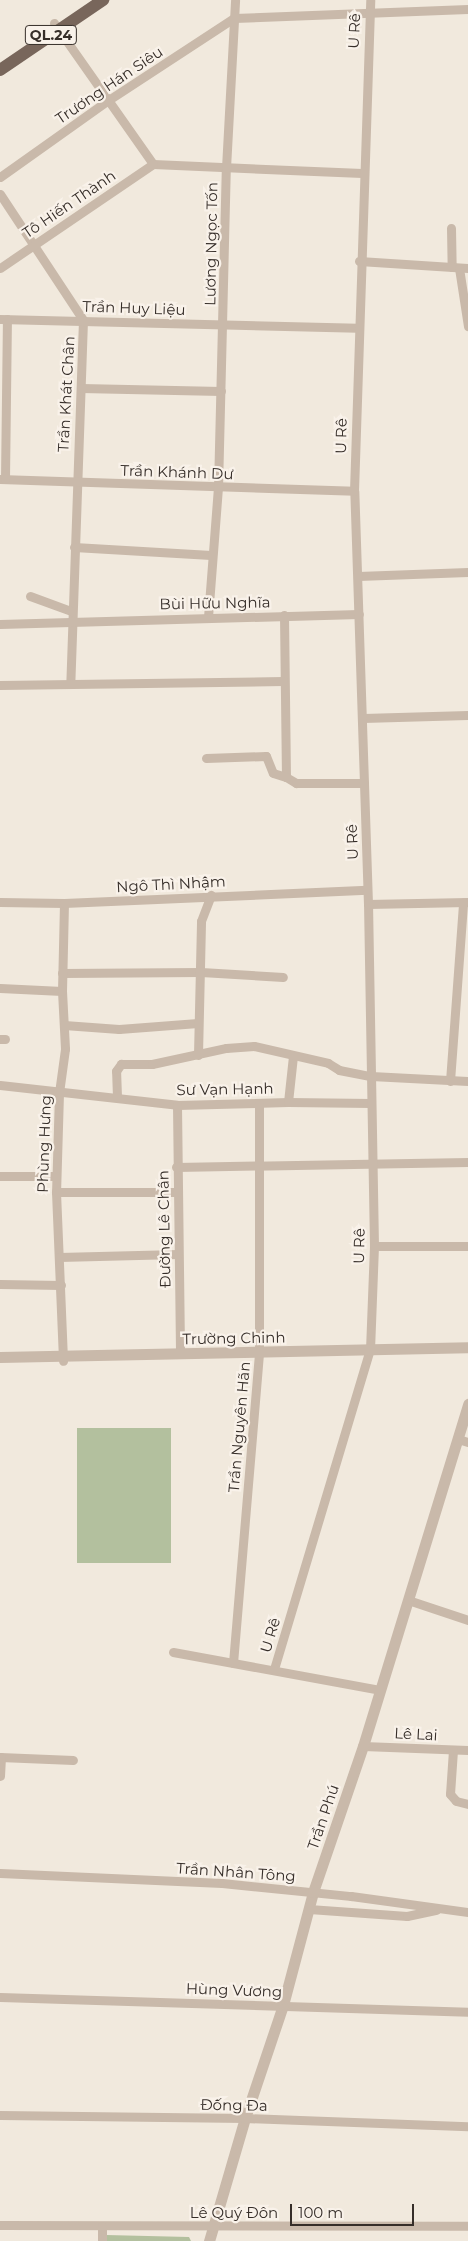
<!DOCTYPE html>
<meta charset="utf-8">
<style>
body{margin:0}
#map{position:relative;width:468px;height:2241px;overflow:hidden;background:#f1e9dd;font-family:Montserrat,sans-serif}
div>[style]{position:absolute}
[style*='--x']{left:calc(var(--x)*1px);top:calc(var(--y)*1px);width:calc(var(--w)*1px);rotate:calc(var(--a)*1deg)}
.green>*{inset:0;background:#b3c09e;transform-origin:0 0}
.minor>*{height:9px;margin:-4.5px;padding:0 4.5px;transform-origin:4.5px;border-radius:4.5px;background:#c9b9aa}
.tertiary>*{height:11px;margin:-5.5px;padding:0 5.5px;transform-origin:5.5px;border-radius:5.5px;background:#c9b9aa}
.primary>*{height:12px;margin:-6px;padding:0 6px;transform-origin:6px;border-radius:6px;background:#78665b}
span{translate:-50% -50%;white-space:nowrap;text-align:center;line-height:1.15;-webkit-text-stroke:4.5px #f9f2ea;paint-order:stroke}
.shield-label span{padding:1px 4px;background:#f9f2ea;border:1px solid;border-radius:4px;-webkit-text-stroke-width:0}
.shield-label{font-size:14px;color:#362e29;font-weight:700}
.street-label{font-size:15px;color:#362e29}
.scale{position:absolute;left:290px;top:2204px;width:124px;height:22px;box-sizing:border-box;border:2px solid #362e29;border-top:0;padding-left:6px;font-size:15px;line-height:18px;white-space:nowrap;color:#362e29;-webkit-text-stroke:4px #f9f2ea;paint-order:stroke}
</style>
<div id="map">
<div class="green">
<i style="left:171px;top:1428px;width:135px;height:94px;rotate:90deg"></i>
<i style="clip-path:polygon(106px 2235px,189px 2237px,191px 2241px,106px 2241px)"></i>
</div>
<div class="minor">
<i style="--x:54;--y:23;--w:172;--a:54.9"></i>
<i style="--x:153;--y:164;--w:209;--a:2.5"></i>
<i style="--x:0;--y:177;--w:131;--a:-35.4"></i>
<i style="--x:107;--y:101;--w:152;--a:-33.2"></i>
<i style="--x:234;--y:18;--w:234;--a:-2.2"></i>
<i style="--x:0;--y:194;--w:151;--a:56.6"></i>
<i style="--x:83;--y:320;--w:364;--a:92"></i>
<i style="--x:451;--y:228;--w:39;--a:89"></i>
<i style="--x:359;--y:261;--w:109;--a:3.7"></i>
<i style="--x:0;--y:268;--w:185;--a:-34.2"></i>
<i style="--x:459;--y:268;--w:59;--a:81.2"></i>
<i style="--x:0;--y:319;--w:357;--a:1.4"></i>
<i style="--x:81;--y:388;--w:140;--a:1.2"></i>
<i style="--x:0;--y:479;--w:354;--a:1.9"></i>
<i style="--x:5;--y:479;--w:160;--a:-89.3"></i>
<i style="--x:74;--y:547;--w:137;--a:3.3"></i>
<i style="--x:358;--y:576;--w:110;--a:-2.1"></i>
<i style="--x:30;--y:596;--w:44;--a:20.1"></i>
<i style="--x:284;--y:615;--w:162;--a:89.3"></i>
<i style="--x:286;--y:777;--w:12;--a:31"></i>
<i style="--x:296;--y:783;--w:68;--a:0"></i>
<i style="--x:208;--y:617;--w:129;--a:-85.6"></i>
<i style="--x:218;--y:488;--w:320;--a:-88.6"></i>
<i style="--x:226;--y:168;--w:168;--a:-86.9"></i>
<i style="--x:0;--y:624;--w:359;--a:-1.6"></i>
<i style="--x:0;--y:685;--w:283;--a:-0.8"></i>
<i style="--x:363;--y:718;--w:105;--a:-1.6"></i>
<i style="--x:206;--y:758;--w:60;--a:-1.9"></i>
<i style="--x:266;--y:756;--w:18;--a:68"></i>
<i style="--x:273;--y:773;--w:14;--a:17"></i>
<i style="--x:0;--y:902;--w:64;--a:0.9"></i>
<i style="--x:368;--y:904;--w:99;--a:-1.2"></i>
<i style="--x:62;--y:973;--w:139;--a:-0.4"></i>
<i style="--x:201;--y:972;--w:82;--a:3.5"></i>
<i style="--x:0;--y:988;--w:62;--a:2.8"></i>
<i style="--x:62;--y:991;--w:58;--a:87"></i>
<i style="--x:65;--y:1049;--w:44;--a:97.8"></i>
<i style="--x:59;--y:1093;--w:99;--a:91.7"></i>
<i style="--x:56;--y:1192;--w:169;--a:87.6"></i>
<i style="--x:62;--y:991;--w:88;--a:-88.7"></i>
<i style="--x:64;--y:903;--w:303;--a:-2.5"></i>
<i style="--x:64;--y:1025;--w:55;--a:4.2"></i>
<i style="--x:119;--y:1029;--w:79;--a:-4.3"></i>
<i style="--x:0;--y:1039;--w:5;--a:0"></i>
<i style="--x:198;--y:1055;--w:134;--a:-88.7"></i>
<i style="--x:201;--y:921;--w:28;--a:-69"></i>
<i style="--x:450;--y:1081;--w:179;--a:-85.8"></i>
<i style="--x:0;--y:1085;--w:178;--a:6.4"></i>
<i style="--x:177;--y:1105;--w:111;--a:-1.5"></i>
<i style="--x:288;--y:1102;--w:46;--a:-83.8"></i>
<i style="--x:117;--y:1097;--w:26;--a:-92"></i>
<i style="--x:116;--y:1071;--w:9;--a:-54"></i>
<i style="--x:121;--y:1064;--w:31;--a:0"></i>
<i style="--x:152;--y:1064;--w:76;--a:-12.2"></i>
<i style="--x:226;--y:1048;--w:28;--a:-4"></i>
<i style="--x:254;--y:1046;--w:76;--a:12.9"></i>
<i style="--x:328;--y:1063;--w:13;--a:32"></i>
<i style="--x:339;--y:1070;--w:33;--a:11"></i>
<i style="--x:371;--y:1076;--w:97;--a:3"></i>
<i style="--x:288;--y:1102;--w:83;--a:0.7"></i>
<i style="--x:177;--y:1105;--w:249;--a:89.3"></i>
<i style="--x:176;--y:1167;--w:292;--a:-1"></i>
<i style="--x:0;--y:1176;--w:56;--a:0"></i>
<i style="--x:56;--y:1192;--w:121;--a:0"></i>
<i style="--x:374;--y:1246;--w:94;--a:0"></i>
<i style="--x:59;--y:1257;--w:119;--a:-1.4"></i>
<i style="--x:0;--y:1284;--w:61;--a:0.9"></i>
<i style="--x:458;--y:1439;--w:10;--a:17"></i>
<i style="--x:408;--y:1600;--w:63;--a:18.4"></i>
<i style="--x:173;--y:1652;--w:210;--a:10.4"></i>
<i style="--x:233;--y:1663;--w:312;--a:-85.2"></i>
<i style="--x:259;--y:1352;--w:248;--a:-90"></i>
<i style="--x:274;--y:1669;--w:333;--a:-73.3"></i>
<i style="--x:370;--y:1350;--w:104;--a:-87.8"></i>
<i style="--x:374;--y:1246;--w:342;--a:-91"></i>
<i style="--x:368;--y:904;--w:413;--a:-91.9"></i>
<i style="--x:354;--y:491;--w:491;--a:-88.1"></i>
<i style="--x:363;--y:1746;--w:105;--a:2.2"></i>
<i style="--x:453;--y:1750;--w:44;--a:93.9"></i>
<i style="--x:450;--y:1794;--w:9;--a:49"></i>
<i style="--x:456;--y:1801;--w:12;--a:14"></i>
<i style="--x:0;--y:1757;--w:73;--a:2.4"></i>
<i style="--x:0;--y:1776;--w:19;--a:-87"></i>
<i style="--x:0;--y:1873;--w:222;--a:2.6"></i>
<i style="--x:222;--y:1883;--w:130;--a:5.8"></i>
<i style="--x:351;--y:1896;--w:118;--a:7.8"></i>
<i style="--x:309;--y:1909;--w:98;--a:4.1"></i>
<i style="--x:407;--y:1916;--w:30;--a:-12"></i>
<i style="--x:0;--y:1997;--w:468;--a:1.8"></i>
<i style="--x:0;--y:2115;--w:245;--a:0.7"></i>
<i style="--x:245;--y:2118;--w:223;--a:2.1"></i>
<i style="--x:0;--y:2225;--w:468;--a:0.1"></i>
<i style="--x:102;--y:2241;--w:15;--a:-90"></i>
</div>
<div class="tertiary">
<i style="--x:0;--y:1357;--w:468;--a:-1.2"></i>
<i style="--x:209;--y:2241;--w:128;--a:-73.7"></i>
<i style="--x:245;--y:2118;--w:119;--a:-71.4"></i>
<i style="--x:283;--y:2005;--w:117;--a:-75.1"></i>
<i style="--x:313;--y:1892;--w:154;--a:-71.1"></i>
<i style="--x:363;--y:1746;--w:358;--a:-72.9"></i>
</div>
<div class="primary">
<i style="--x:0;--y:70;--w:125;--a:-34.2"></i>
</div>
<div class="shield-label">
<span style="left:51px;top:35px">QL.24</span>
</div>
<div class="street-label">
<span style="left:354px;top:31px;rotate:-87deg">U Rê</span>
<span style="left:109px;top:85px;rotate:-34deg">Trương Hán Siêu</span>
<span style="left:69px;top:204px;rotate:-34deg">Tô Hiến Thành</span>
<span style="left:211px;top:244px;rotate:-89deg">Lương Ngọc Tốn</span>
<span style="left:134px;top:308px;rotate:2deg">Trần Huy Liệu</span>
<span style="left:66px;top:394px;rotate:-87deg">Trần Khát Chân</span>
<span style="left:341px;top:436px;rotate:-89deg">U Rê</span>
<span style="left:177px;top:472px;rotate:2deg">Trần Khánh Dư</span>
<span style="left:215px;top:603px;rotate:-1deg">Bùi Hữu Nghĩa</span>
<span style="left:352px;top:842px;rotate:-92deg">U Rê</span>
<span style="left:171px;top:884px;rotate:-3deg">Ngô Thì Nhậm</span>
<span style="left:225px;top:1089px;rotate:-1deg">Sư Vạn Hạnh</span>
<span style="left:44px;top:1144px;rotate:-88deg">Phùng Hưng</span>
<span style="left:164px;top:1229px;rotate:-91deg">Đường Lê Chân</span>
<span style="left:359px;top:1246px;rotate:-89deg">U Rê</span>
<span style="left:234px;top:1338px;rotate:-1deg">Trường Chinh</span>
<span style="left:239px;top:1427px;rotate:-85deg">Trần Nguyên Hãn</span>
<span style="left:270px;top:1635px;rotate:-73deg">U Rê</span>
<span style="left:416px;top:1734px;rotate:3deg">Lê Lai</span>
<span style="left:323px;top:1817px;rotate:-71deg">Trần Phú</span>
<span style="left:236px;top:1872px;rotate:4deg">Trần Nhân Tông</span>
<span style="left:234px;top:1990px;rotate:2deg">Hùng Vương</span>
<span style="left:234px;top:2105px;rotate:1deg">Đống Đa</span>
<span style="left:234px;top:2213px">Lê Quý Đôn</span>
</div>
<div class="scale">100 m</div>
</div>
